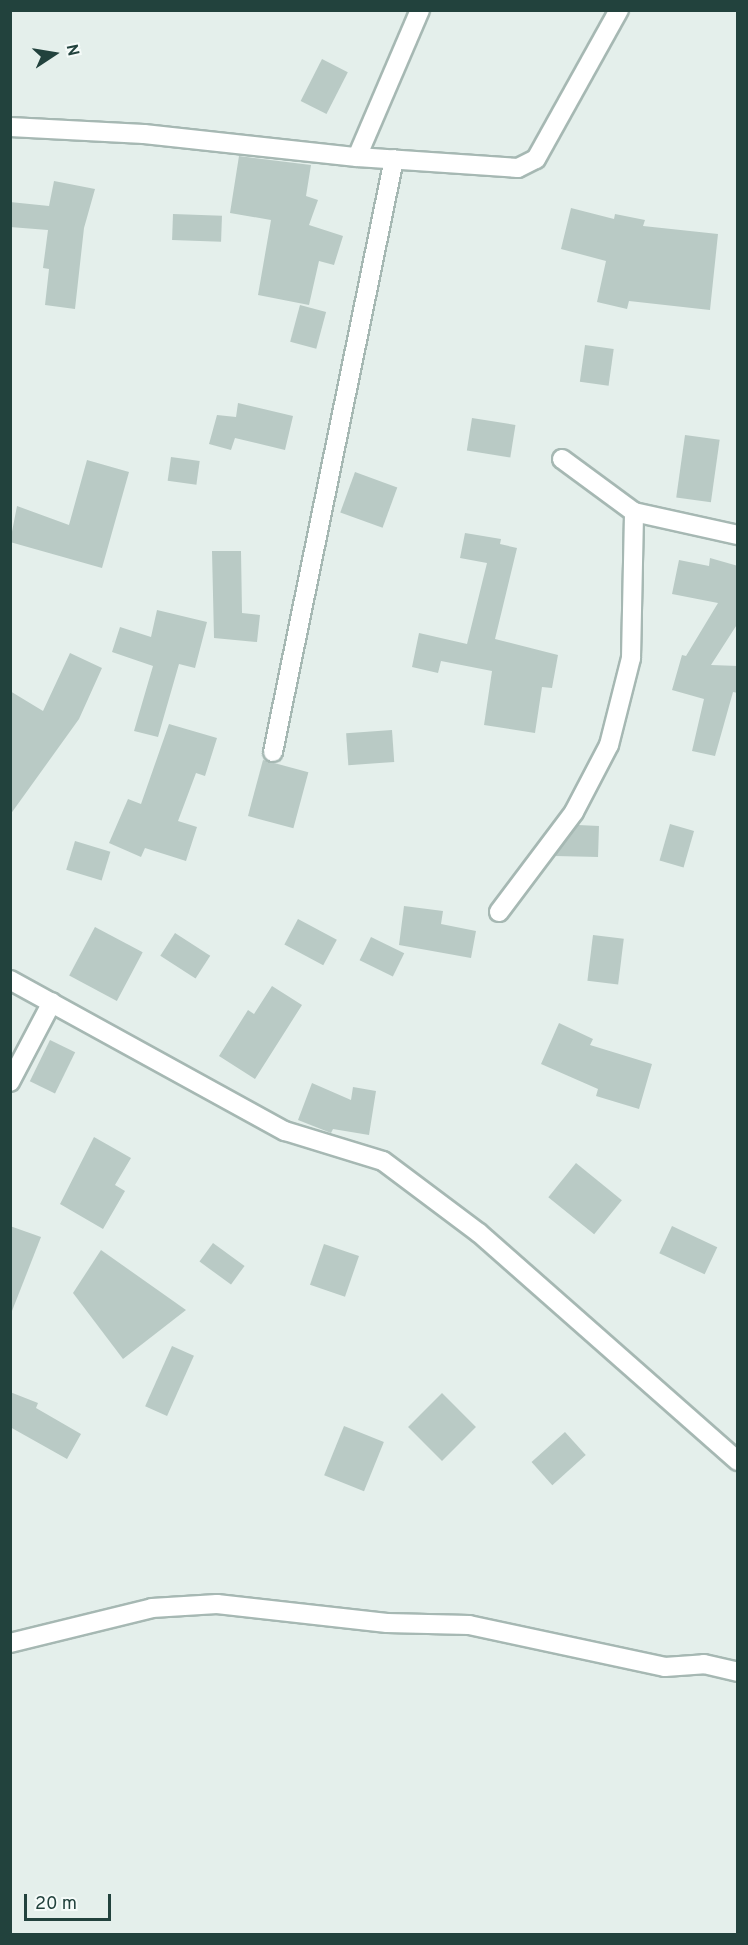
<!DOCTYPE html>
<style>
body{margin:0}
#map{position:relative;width:748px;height:1945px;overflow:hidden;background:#e4efeb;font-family:Overpass,sans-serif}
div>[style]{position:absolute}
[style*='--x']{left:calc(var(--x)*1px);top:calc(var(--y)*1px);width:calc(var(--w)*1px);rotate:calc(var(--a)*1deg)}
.building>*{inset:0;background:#b9cac5;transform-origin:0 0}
.roads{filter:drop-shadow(2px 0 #a6b8b3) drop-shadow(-2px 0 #a6b8b3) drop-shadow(0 2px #a6b8b3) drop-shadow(0 -2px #a6b8b3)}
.minor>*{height:18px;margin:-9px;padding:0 9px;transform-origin:9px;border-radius:9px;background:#fff}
span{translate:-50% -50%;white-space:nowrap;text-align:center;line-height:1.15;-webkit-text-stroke:5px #f5fbf9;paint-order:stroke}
.frame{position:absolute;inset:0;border:12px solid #22423d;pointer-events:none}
.north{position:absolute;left:24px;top:24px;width:60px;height:60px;-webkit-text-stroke:4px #f5fbf9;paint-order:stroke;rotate:78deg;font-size:16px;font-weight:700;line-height:24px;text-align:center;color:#22423d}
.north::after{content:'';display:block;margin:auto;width:21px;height:27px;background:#22423d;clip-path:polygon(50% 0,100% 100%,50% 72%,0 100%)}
.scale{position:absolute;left:24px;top:1894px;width:87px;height:27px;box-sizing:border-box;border:3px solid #22423d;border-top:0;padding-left:8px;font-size:18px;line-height:21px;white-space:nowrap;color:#22423d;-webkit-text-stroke:4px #f5fbf9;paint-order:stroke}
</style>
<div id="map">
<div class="building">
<i style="left:322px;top:59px;width:29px;height:47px;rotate:27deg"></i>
<i style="clip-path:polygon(239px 156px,311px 165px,306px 196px,318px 200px,309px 225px,343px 236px,334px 265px,319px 261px,309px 305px,258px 295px,271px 220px,230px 213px)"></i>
<i style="clip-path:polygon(54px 181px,95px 189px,84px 228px,75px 309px,45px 305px,49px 269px,43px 268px,48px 230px,10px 227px,10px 202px,49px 206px)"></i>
<i style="clip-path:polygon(571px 208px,614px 219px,615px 214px,645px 220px,643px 226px,718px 234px,710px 310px,629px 301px,627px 309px,597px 302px,606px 261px,561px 249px)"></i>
<i style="left:173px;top:214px;width:49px;height:26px;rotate:2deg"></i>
<i style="left:300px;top:305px;width:27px;height:38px;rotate:15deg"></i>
<i style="left:585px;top:345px;width:29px;height:37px;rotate:8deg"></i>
<i style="clip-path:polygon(238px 403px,293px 416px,285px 450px,235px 438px,231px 450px,209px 444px,217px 415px,236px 417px)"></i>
<i style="left:472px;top:418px;width:44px;height:33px;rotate:9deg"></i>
<i style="left:685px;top:435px;width:35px;height:63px;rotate:8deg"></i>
<i style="left:171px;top:457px;width:29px;height:24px;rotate:8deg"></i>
<i style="clip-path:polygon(87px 460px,129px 472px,102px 568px,10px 542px,17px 506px,69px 525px)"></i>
<i style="left:355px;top:472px;width:45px;height:43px;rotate:20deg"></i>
<i style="clip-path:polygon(465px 533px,501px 539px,500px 544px,517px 548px,495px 639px,558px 655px,552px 688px,542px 687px,535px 733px,484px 725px,492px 671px,441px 661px,438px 673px,412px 667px,419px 633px,467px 644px,487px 563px,460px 558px)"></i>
<i style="clip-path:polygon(212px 551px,241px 551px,242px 613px,260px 615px,257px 642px,214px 638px)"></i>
<i style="clip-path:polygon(710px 558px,738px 566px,738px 623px,711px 665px,738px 666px,738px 693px,733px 692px,715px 756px,692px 751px,704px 699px,672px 690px,682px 655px,686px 656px,718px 603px,672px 594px,679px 560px,709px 566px)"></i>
<i style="clip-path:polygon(157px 610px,207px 622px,195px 668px,179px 664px,158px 737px,134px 731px,153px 666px,112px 652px,120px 627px,151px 637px)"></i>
<i style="clip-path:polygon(70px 653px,102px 668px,79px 719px,10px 815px,10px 691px,43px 711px)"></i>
<i style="clip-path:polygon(169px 724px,217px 738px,205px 776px,196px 773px,178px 821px,197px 827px,186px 861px,145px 848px,141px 857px,109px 843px,128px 799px,141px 804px)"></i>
<i style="left:392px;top:730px;width:32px;height:46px;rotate:86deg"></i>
<i style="left:263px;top:760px;width:47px;height:58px;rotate:15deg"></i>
<i style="left:670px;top:824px;width:25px;height:38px;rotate:16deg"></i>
<i style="clip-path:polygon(578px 825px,599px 826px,598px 857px,555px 856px)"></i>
<i style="left:75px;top:841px;width:37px;height:30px;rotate:17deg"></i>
<i style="clip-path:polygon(404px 906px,443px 911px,441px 924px,476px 931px,471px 958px,399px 945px)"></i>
<i style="left:298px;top:919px;width:44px;height:29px;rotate:28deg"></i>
<i style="left:95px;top:927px;width:54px;height:55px;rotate:28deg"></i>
<i style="left:175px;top:933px;width:42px;height:27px;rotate:33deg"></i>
<i style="left:593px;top:935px;width:31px;height:46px;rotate:7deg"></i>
<i style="left:371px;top:937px;width:37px;height:26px;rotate:26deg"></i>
<i style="clip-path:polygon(272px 986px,302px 1005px,255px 1079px,219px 1056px,248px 1010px,254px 1014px)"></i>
<i style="clip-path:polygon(559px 1023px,593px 1039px,590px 1045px,652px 1064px,639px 1109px,596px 1096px,598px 1089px,541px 1064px)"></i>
<i style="left:50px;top:1040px;width:28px;height:46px;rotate:26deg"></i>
<i style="clip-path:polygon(312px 1083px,351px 1100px,353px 1087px,376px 1091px,369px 1135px,333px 1129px,331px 1133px,298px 1120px)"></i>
<i style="clip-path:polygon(94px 1137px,131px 1158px,115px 1185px,125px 1191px,103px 1229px,60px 1204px)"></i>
<i style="left:576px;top:1163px;width:59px;height:44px;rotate:39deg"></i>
<i style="clip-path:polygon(10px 1226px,41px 1237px,12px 1311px,10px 1311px)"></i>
<i style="left:672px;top:1226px;width:50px;height:30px;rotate:25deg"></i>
<i style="left:213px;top:1243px;width:39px;height:23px;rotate:36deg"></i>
<i style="left:324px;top:1244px;width:37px;height:43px;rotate:19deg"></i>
<i style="clip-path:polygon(101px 1250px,186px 1310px,123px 1359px,73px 1293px)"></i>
<i style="left:172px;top:1346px;width:24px;height:66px;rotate:24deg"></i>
<i style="clip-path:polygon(10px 1392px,38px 1403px,36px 1408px,81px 1434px,67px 1459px,10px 1427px)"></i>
<i style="left:442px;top:1393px;width:48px;height:48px;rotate:45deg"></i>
<i style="left:344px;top:1426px;width:43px;height:53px;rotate:22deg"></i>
<i style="left:565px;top:1432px;width:31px;height:45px;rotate:48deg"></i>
</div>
<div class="roads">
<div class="minor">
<i style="--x:10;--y:127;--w:134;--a:3"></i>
<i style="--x:144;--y:134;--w:214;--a:6.2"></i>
<i style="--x:357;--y:157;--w:161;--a:3.9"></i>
<i style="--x:518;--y:168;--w:20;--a:-27"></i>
<i style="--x:536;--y:159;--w:171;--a:-60.9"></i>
<i style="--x:357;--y:157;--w:160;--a:-66.8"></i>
<i style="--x:562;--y:459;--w:89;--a:36.4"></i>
<i style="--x:634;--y:512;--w:107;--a:12.5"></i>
<i style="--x:273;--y:752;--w:605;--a:-78.47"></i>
<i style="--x:499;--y:912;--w:125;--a:-53.1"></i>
<i style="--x:574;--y:812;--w:76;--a:-62.4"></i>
<i style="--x:609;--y:745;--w:90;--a:-75.8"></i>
<i style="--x:631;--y:658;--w:146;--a:-88.8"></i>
<i style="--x:10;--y:980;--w:314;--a:28.8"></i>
<i style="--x:285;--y:1131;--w:102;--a:17"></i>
<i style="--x:383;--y:1161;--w:120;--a:36.9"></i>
<i style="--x:479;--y:1233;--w:345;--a:41.4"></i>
<i style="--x:10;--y:1082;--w:90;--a:-62.3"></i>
<i style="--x:10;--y:1643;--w:146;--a:-13.8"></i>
<i style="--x:152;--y:1608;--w:65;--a:-3.5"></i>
<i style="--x:217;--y:1604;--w:171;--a:6.4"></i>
<i style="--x:387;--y:1623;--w:82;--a:1.4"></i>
<i style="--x:469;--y:1625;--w:200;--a:12.1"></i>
<i style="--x:665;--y:1667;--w:39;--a:-4"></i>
<i style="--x:704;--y:1664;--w:35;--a:13"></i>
</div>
</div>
<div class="frame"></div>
<div class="north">N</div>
<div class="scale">20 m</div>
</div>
